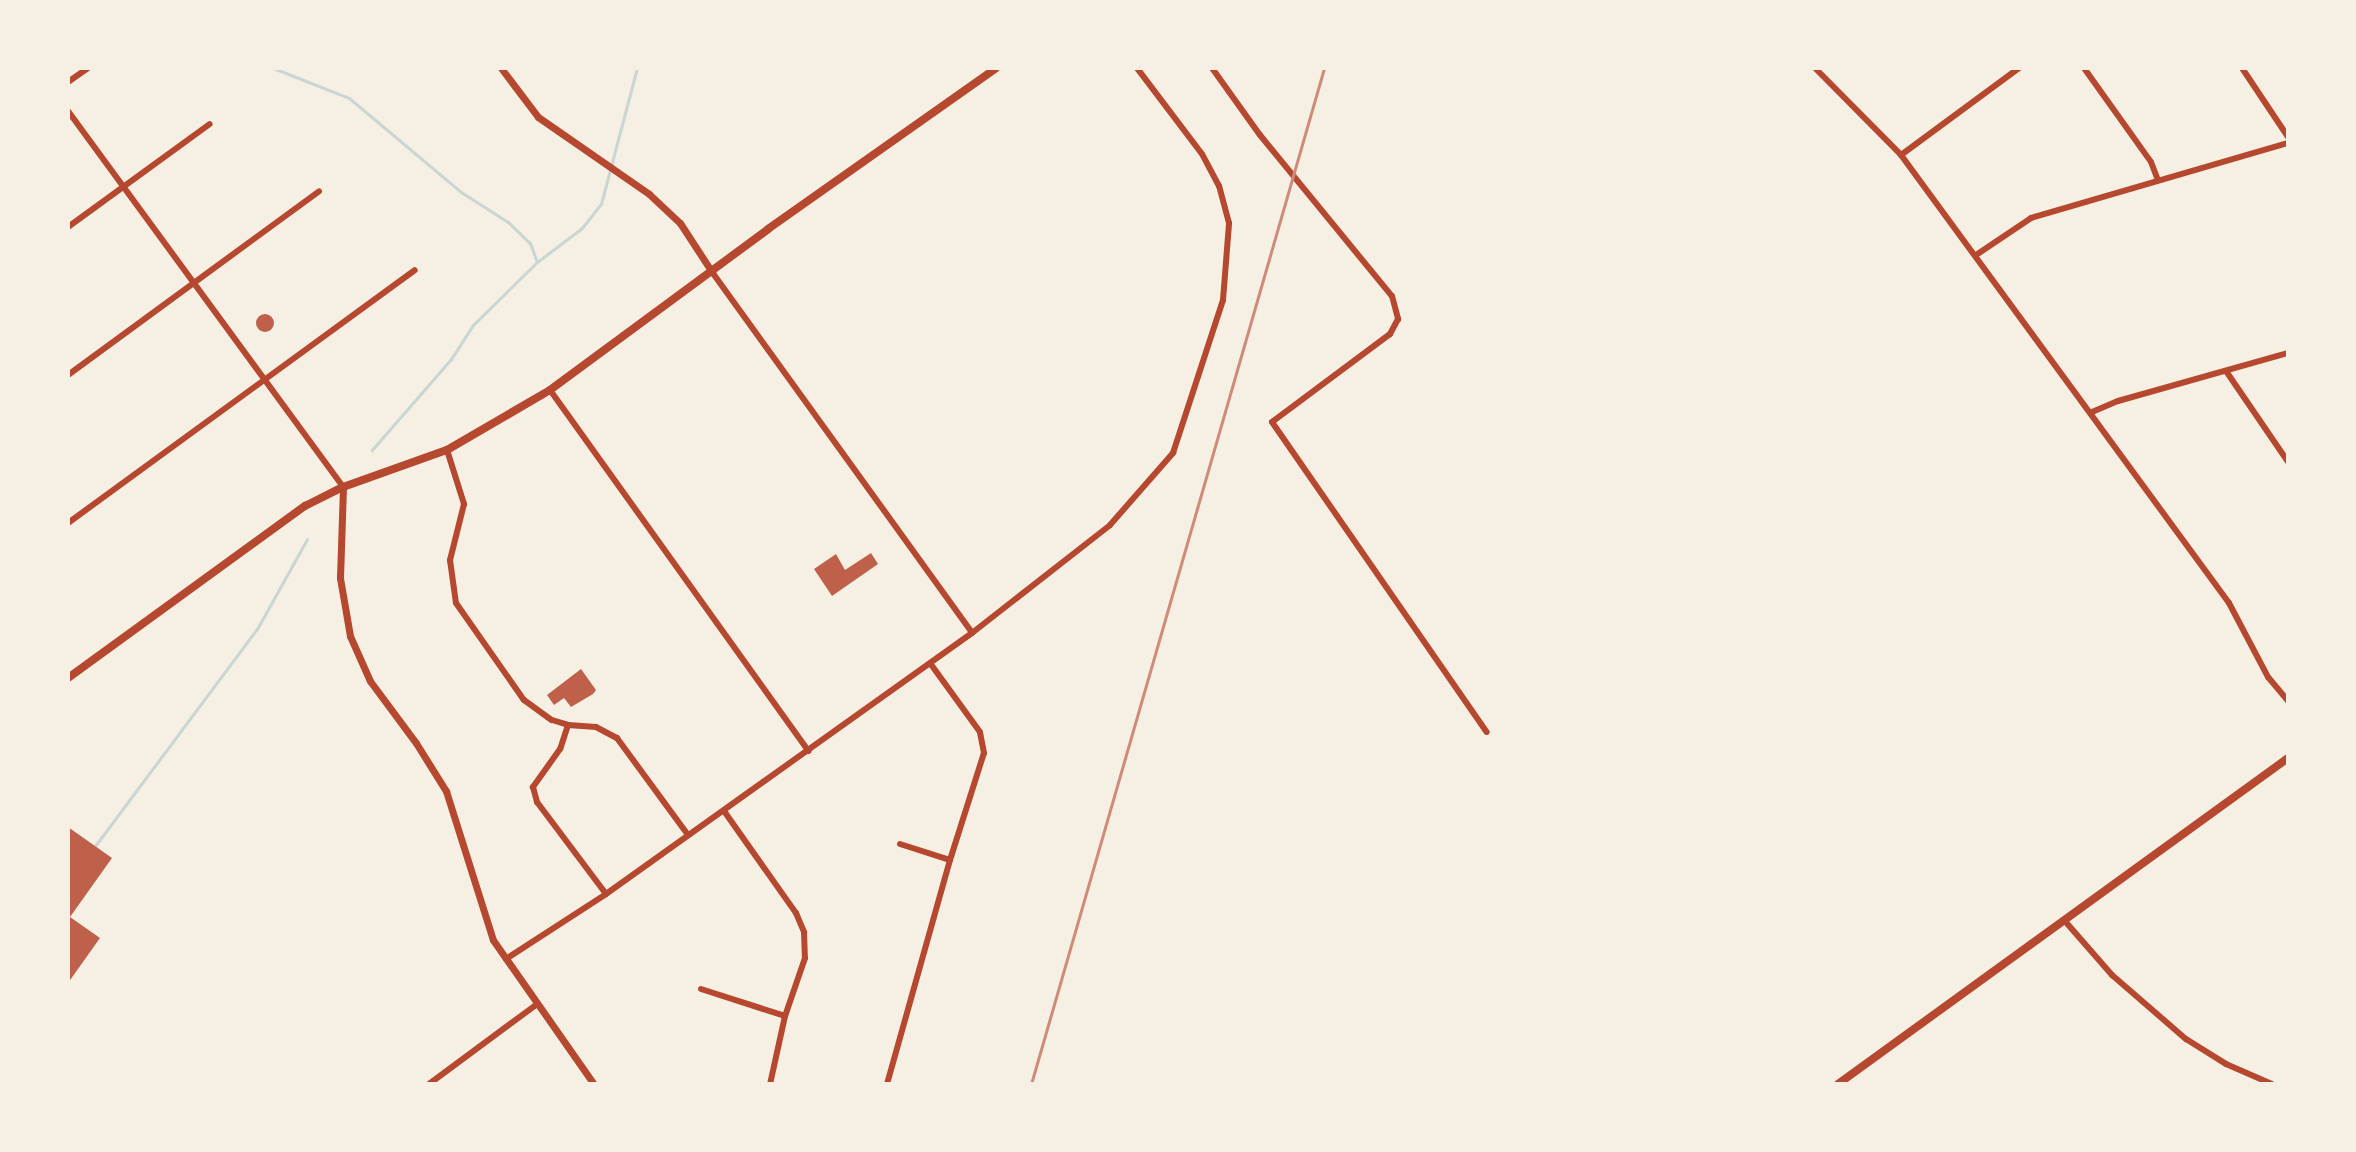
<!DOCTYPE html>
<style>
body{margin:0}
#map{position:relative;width:2356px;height:1152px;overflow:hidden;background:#f6efe4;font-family:"PT Sans",sans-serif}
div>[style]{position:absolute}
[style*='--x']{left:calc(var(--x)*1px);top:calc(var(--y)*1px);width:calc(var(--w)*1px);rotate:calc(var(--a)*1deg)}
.stream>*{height:3px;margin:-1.5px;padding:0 1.5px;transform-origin:1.5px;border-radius:1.5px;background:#c9d6d2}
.building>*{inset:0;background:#bf614a}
.round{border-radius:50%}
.minor>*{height:6px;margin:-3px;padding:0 3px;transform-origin:3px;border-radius:3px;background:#b5482f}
.tertiary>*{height:7px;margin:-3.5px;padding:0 3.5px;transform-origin:3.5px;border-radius:3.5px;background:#b5482f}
.secondary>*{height:8px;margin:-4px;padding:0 4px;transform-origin:4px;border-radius:4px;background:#b5482f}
.rail>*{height:3px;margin:-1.5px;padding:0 1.5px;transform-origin:1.5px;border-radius:1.5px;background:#cf8b77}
span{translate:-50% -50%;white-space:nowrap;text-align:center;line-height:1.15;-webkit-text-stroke:7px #f6efe4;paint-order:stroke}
.frame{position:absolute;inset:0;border:70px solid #f6efe4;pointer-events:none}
</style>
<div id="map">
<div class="stream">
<i style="--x:273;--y:68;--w:82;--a:21.5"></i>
<i style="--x:349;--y:98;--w:146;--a:40"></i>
<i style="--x:461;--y:192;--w:56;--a:32.6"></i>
<i style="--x:508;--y:222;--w:30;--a:44"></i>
<i style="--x:530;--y:243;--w:20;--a:70"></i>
<i style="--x:537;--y:262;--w:90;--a:135.5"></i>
<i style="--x:473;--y:325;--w:40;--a:122.9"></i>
<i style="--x:451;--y:359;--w:121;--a:131"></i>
<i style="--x:537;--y:262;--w:56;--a:-37.1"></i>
<i style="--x:582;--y:228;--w:31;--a:-52"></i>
<i style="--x:601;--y:204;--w:141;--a:-75.2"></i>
<i style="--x:95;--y:846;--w:271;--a:-53.3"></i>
<i style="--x:257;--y:629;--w:103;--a:-60.9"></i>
</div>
<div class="building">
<i class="round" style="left:256px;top:314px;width:18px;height:18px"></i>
<i style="clip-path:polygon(871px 553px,878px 564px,832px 596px,814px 569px,836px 554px,845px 570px)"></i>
<i style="clip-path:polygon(581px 669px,596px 690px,593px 694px,571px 707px,564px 698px,554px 705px,547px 695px)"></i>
<i style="clip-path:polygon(68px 827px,112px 858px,70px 917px,100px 938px,68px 983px)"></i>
</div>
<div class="minor">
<i style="--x:1212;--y:68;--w:82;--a:54.4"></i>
<i style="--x:1260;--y:135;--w:208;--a:50.7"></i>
<i style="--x:1392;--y:296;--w:24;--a:75"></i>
<i style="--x:1398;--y:319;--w:17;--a:118"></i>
<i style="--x:1390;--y:334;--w:147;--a:143.3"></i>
<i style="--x:1272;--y:422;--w:377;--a:55.3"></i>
<i style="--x:1815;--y:68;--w:122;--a:45.3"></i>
<i style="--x:1901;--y:155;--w:555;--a:53.79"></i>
<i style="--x:2229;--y:603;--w:84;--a:62.2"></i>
<i style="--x:2268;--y:677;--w:31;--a:50"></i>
<i style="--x:2084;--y:68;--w:115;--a:54.5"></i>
<i style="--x:2151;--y:162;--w:19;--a:69"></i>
<i style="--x:2242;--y:68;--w:83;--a:56.3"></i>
<i style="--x:68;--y:82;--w:24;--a:-35"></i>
<i style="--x:68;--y:111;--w:466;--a:53.8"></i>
<i style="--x:1901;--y:155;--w:147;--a:-36.4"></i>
<i style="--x:68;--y:227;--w:175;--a:-36"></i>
<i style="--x:1976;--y:255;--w:66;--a:-33.9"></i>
<i style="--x:2031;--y:218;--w:268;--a:-16.3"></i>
<i style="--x:712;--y:272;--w:445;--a:54.2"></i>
<i style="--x:2226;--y:371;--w:110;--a:55.7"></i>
<i style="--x:68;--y:375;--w:311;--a:-36.2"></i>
<i style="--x:550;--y:390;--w:444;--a:54.4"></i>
<i style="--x:2092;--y:412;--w:28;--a:-23"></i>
<i style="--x:2118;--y:401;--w:177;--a:-15.8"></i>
<i style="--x:447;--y:450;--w:57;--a:72.5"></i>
<i style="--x:464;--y:504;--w:58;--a:104"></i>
<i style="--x:450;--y:560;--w:43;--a:82.1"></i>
<i style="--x:456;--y:603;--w:118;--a:55"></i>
<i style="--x:524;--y:700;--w:34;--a:36"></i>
<i style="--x:552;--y:720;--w:17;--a:17"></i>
<i style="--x:568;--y:725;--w:28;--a:4"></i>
<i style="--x:596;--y:727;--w:24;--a:28"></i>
<i style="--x:617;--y:738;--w:120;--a:53.8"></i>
<i style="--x:68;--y:523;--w:429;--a:-36.1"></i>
<i style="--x:568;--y:725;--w:25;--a:108"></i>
<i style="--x:560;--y:749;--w:47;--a:125.4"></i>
<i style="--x:533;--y:787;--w:16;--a:75"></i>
<i style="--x:537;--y:802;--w:115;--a:53.1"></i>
<i style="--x:724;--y:811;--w:125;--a:54.8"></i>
<i style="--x:796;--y:913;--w:21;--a:67"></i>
<i style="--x:804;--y:932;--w:26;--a:88"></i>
<i style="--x:805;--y:958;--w:61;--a:109"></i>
<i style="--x:785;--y:1016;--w:70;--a:102.4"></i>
<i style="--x:900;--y:844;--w:52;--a:17.7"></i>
<i style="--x:2064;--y:920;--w:73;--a:48.9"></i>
<i style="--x:2112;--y:975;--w:98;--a:40.9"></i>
<i style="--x:2186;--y:1039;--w:47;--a:32"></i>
<i style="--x:2226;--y:1064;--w:50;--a:23.5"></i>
<i style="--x:506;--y:959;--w:119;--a:-33"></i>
<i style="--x:606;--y:894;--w:450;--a:-35.5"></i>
<i style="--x:972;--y:633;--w:175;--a:-38"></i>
<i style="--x:1110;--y:525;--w:96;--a:-48.8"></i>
<i style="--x:1173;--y:453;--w:161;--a:-71.9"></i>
<i style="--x:1223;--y:300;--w:77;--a:-85.5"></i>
<i style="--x:1229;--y:223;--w:38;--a:-105"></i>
<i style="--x:1219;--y:186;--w:36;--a:-118"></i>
<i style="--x:1202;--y:154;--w:108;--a:-127.1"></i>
<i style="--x:701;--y:989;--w:88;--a:17.8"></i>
<i style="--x:429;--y:1084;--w:134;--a:-36.5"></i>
<i style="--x:887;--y:1084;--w:233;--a:-74.3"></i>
<i style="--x:950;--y:860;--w:112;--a:-72.4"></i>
<i style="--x:984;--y:753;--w:21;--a:-101"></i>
<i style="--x:980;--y:732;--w:85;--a:-125.9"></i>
</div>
<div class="tertiary">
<i style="--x:501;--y:68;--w:61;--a:52.9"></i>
<i style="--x:538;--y:117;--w:135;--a:34.7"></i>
<i style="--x:649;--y:194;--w:42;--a:43.1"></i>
<i style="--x:680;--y:223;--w:59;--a:56.9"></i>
<i style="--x:343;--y:487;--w:91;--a:91.9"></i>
<i style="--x:340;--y:578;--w:59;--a:80.2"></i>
<i style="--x:350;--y:636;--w:49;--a:66"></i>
<i style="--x:370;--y:681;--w:77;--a:53.4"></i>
<i style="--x:416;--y:743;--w:57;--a:58"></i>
<i style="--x:446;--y:791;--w:156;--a:72.5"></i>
<i style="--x:493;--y:940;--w:176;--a:55"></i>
</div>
<div class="secondary">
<i style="--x:68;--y:678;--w:293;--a:-36"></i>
<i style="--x:305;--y:506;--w:42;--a:-26.6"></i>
<i style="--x:343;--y:487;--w:110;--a:-19.6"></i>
<i style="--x:447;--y:450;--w:119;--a:-30.2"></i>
<i style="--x:550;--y:390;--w:271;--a:-36.4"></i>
<i style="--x:768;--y:229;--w:279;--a:-35.2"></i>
<i style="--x:1838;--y:1084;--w:556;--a:-35.92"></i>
</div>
<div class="rail">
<i style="--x:1031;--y:1084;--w:1057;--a:-73.91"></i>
</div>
<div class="frame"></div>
</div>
